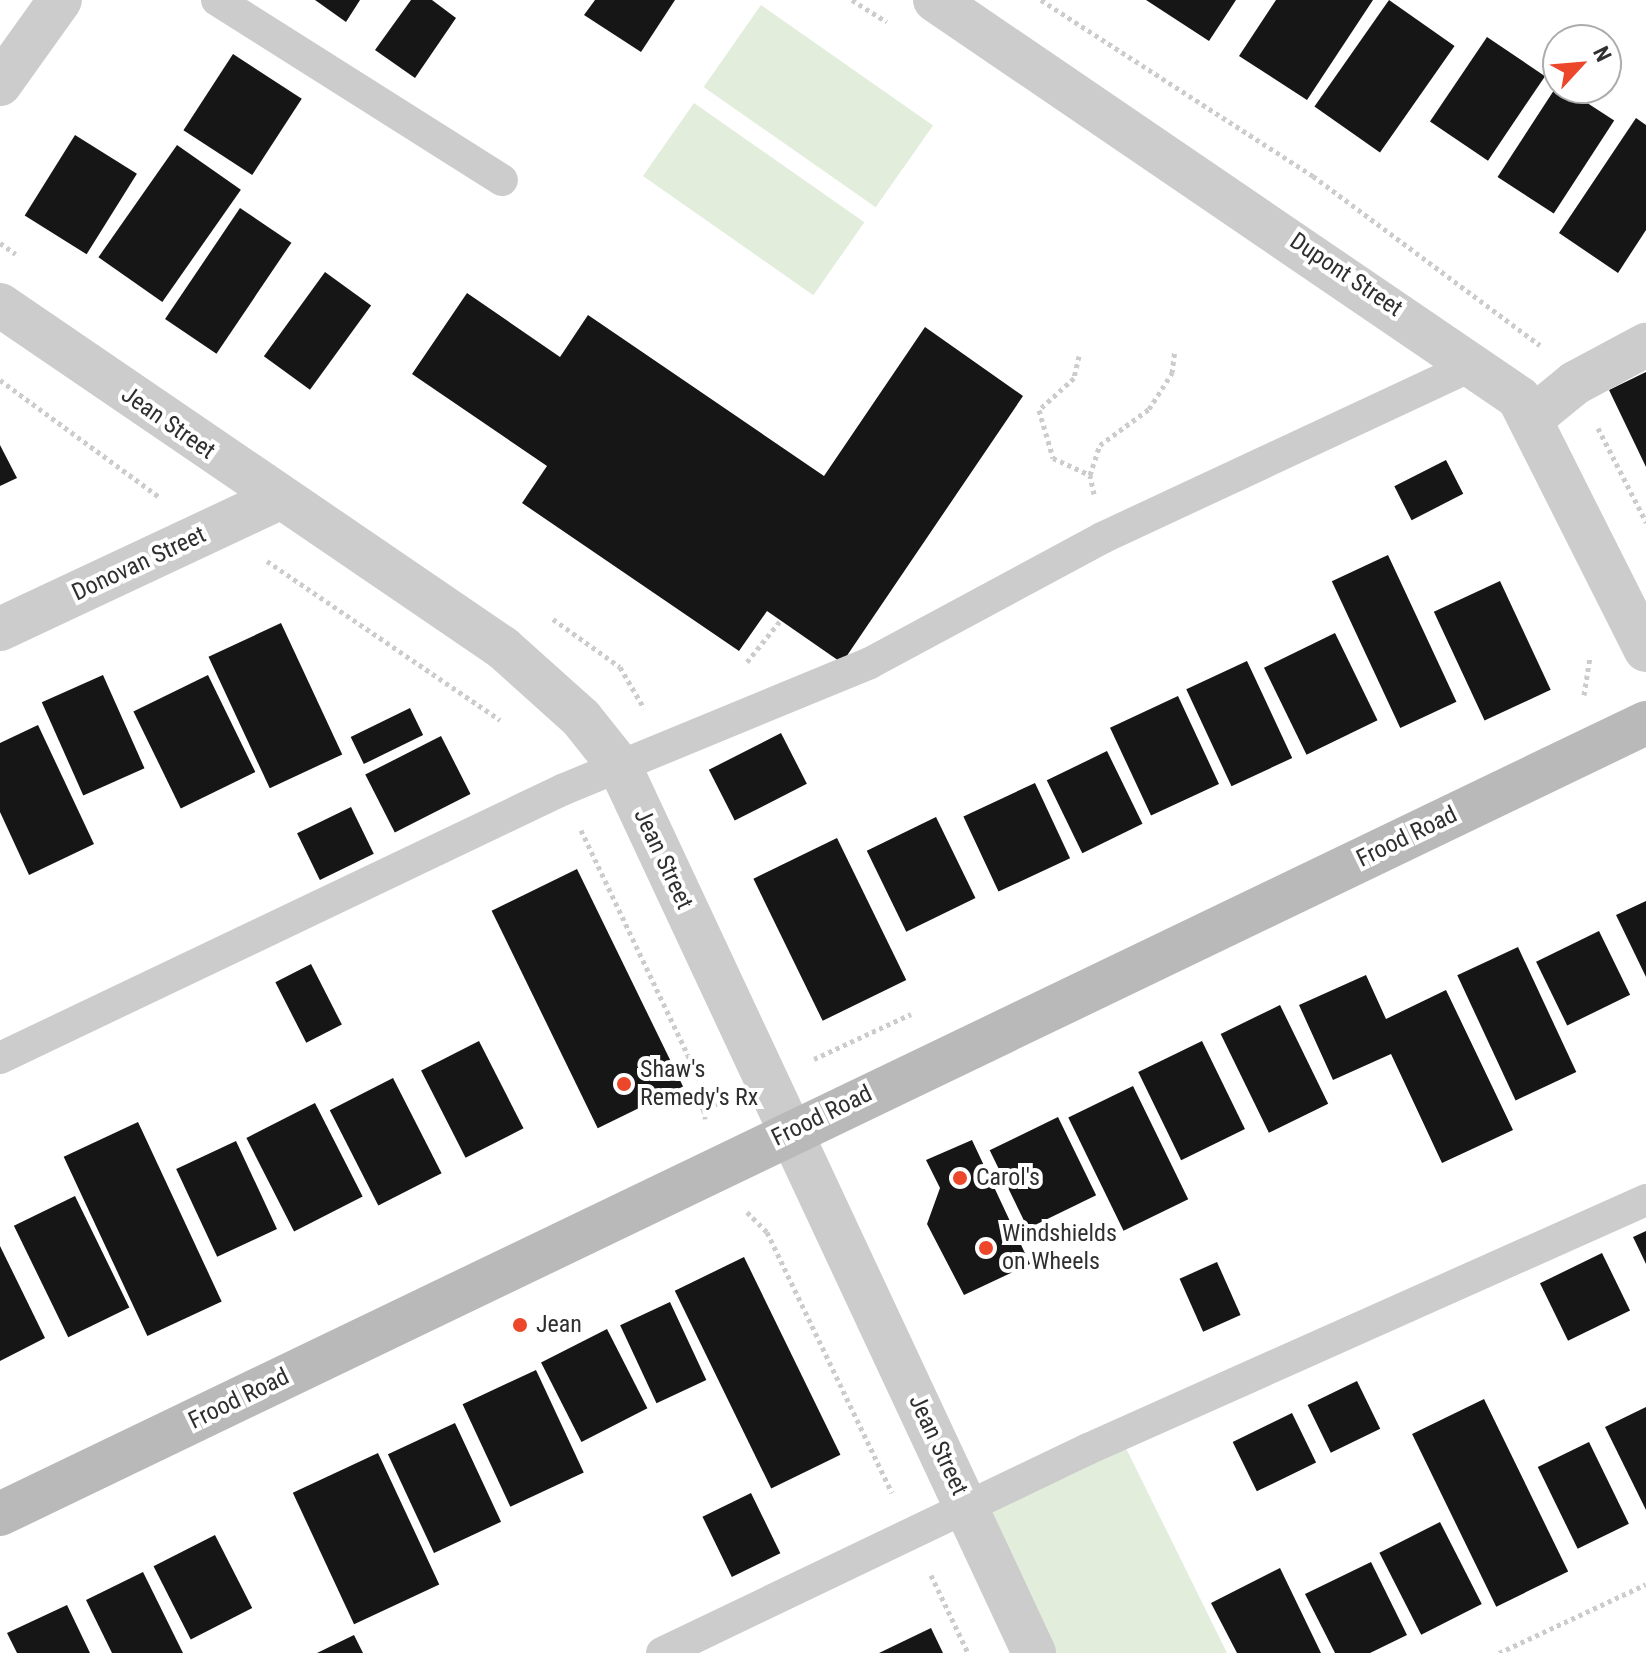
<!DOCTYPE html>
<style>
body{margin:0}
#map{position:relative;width:1646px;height:1653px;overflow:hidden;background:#fff;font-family:"Roboto Condensed",sans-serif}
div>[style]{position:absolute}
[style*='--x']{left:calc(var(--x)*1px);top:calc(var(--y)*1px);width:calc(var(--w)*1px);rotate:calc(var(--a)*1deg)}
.green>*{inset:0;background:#e2eddc;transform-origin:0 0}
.building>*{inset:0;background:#161616;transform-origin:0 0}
.path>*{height:5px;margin-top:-2.5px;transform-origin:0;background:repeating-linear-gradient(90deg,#ccc 0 4px,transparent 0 8px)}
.lane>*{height:32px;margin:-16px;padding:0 16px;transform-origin:16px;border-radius:16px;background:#ccc}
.street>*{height:44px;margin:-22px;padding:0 22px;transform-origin:22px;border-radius:22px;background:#ccc}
.secondary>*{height:44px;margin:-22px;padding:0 22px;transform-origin:22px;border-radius:22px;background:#b9b9b9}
.dots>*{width:22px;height:22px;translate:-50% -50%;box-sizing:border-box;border:4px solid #fff;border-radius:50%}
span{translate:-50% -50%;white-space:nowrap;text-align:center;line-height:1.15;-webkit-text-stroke:8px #fff;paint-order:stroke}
.street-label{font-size:24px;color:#2f2f2f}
.poi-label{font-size:24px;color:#2f2f2f}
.left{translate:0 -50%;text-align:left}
.north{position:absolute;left:1542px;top:24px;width:80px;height:80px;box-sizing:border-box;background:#fff;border:2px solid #acacac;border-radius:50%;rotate:64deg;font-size:22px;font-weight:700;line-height:32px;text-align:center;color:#2f2f2f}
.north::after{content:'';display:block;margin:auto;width:28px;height:36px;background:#ec462b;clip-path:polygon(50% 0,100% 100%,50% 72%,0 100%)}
</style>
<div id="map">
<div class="green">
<i style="left:761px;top:5px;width:210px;height:100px;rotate:35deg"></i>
<i style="left:694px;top:103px;width:208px;height:89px;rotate:35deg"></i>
<i style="clip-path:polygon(1118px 1432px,1227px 1653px,1030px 1653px,963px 1508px)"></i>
</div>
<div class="building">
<i style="clip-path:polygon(315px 0,360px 0,346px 22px)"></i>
<i style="clip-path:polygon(411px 0,432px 0,456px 18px,415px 78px,375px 50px)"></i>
<i style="clip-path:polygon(595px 0,675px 0,641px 52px,584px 15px)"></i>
<i style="clip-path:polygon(1146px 0,1236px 0,1209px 41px)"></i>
<i style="clip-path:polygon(1276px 0,1373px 0,1307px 100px,1239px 56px)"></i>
<i style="left:1389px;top:0;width:80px;height:130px;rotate:35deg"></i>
<i style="left:1487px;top:37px;width:70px;height:102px;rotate:34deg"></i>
<i style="left:233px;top:54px;width:82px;height:91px;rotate:33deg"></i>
<i style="left:1558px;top:84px;width:67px;height:111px;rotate:33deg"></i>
<i style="clip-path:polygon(1636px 118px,1646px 125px,1646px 230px,1618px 273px,1559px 233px)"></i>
<i style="left:75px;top:135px;width:73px;height:95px;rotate:32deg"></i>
<i style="left:177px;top:145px;width:78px;height:137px;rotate:35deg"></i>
<i style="left:240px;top:208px;width:62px;height:134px;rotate:34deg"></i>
<i style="left:325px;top:272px;width:57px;height:104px;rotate:36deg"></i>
<i style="clip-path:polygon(467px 293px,560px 357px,588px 315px,824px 476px,925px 327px,1023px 396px,842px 663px,767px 611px,739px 651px,522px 503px,547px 466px,412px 374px)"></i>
<i style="clip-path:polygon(1646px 372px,1646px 467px,1609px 390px)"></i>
<i style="clip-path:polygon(0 445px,17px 478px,0 486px)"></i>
<i style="left:1446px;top:460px;width:38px;height:58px;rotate:63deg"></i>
<i style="left:1388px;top:555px;width:162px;height:62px;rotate:65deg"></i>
<i style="left:1500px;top:581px;width:120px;height:73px;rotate:65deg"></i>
<i style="left:281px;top:623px;width:145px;height:80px;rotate:65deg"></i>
<i style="left:1335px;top:633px;width:97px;height:79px;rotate:64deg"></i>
<i style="left:1247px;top:661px;width:107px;height:67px;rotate:65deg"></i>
<i style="left:103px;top:675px;width:102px;height:67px;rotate:66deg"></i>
<i style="left:208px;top:675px;width:108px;height:83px;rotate:64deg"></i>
<i style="left:1178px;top:696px;width:97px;height:75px;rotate:65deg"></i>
<i style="left:410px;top:708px;width:30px;height:66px;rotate:64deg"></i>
<i style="clip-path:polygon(38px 725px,94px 844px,29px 875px,0 812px,0 743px)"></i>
<i style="left:781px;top:733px;width:57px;height:81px;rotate:63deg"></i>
<i style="left:441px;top:736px;width:65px;height:85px;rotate:63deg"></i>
<i style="left:1107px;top:751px;width:81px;height:67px;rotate:64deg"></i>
<i style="left:1035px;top:783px;width:83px;height:79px;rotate:65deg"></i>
<i style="left:351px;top:807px;width:52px;height:60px;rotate:64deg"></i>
<i style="left:936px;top:817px;width:90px;height:77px;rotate:64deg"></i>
<i style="left:837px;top:838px;width:158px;height:93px;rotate:64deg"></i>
<i style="left:577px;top:869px;width:242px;height:95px;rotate:64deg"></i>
<i style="clip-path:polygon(1646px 901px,1646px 977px,1616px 915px)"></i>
<i style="left:1599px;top:931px;width:71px;height:70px;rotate:64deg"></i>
<i style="left:1518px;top:947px;width:138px;height:67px;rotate:65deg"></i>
<i style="left:311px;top:964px;width:68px;height:40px;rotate:63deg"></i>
<i style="clip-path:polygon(1366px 975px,1386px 1019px,1446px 990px,1513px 1130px,1442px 1163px,1391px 1054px,1333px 1080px,1299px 1005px)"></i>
<i style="left:1280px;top:1005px;width:110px;height:66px;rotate:64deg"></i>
<i style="left:479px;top:1041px;width:98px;height:65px;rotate:63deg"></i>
<i style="left:1202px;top:1041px;width:98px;height:71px;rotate:64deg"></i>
<i style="left:393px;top:1078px;width:107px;height:71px;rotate:63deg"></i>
<i style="left:1133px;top:1086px;width:126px;height:72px;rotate:64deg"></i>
<i style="left:315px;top:1103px;width:105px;height:77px;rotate:63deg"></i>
<i style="left:1058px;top:1117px;width:87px;height:76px;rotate:64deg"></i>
<i style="left:138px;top:1122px;width:198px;height:82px;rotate:65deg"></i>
<i style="clip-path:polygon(972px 1140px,1030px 1264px,964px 1295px,927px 1224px,940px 1188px,926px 1160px)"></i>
<i style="left:236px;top:1141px;width:97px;height:66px;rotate:65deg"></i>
<i style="left:75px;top:1196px;width:124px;height:68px;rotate:64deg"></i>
<i style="clip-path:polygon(1646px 1231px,1646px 1264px,1633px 1237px)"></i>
<i style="clip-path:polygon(0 1246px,45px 1338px,0 1361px)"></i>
<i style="left:1602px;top:1253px;width:64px;height:69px;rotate:64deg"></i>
<i style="left:744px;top:1257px;width:220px;height:77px;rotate:64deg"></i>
<i style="left:1217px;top:1262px;width:58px;height:41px;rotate:66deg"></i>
<i style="left:670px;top:1302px;width:86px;height:55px;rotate:65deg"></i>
<i style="left:607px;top:1329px;width:89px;height:74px;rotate:63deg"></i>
<i style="left:536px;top:1370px;width:113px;height:81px;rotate:65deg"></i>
<i style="left:1357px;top:1381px;width:53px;height:55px;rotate:64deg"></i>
<i style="left:1484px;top:1399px;width:192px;height:80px;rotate:64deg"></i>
<i style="clip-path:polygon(1646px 1407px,1646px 1510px,1605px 1427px)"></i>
<i style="left:1292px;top:1413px;width:55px;height:66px;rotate:64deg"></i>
<i style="left:455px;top:1423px;width:109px;height:74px;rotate:65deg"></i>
<i style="left:1589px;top:1442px;width:91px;height:57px;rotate:64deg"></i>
<i style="left:378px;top:1453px;width:145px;height:94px;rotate:65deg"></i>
<i style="left:751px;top:1493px;width:67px;height:54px;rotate:64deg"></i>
<i style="left:1440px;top:1522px;width:92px;height:68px;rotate:63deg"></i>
<i style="left:215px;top:1535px;width:82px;height:69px;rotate:63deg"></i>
<i style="clip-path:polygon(1371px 1562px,1407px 1635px,1370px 1653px,1335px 1653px,1305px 1594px)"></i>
<i style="clip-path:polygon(1280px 1568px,1321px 1653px,1237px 1653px,1211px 1603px)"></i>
<i style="clip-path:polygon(143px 1572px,183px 1653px,112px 1653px,86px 1600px)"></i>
<i style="clip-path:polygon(67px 1605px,90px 1653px,17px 1653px,7px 1633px)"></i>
<i style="clip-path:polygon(931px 1628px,943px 1653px,879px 1653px)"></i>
<i style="clip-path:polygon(354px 1635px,363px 1653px,317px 1653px)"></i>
</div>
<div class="path">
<i style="--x:852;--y:0;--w:41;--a:32.2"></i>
<i style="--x:1041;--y:0;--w:324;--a:32.9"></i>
<i style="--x:1313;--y:176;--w:283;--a:36.7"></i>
<i style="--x:0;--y:243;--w:19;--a:35"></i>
<i style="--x:1079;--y:356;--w:23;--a:103"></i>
<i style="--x:1074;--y:378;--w:47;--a:137.6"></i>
<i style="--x:1039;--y:410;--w:50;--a:73.7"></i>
<i style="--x:1053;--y:458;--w:41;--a:24.7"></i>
<i style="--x:0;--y:380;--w:197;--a:36.3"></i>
<i style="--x:1598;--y:428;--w:106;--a:62.9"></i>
<i style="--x:1094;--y:494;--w:19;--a:-102"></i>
<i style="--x:1090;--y:475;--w:32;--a:-72"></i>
<i style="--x:1100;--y:445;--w:61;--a:-36.3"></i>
<i style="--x:1149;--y:409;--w:43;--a:-57.4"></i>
<i style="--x:1172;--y:373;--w:23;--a:-83"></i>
<i style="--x:267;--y:561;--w:282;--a:34.3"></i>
<i style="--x:553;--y:619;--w:82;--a:35.6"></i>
<i style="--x:620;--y:667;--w:48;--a:59.7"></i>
<i style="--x:747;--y:662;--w:53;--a:-51.2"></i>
<i style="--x:1584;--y:695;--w:38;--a:-81"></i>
<i style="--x:581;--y:830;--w:282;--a:64.6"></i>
<i style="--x:702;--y:1085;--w:34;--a:85"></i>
<i style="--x:814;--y:1059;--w:107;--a:-24.9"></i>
<i style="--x:701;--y:1111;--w:23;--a:-25"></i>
<i style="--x:747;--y:1212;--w:28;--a:45"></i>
<i style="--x:767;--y:1232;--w:289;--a:64.4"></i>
<i style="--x:931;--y:1575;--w:86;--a:64.6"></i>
<i style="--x:1499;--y:1653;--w:162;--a:-25.1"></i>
</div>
<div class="lane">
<i style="--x:217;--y:0;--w:337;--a:32.3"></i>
<i style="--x:0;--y:1058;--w:623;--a:-25.49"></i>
<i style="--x:562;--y:790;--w:333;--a:-22.4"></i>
<i style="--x:870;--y:663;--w:264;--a:-28.3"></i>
<i style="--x:1102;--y:538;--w:414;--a:-25"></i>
<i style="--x:662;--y:1653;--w:472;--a:-25.6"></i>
<i style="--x:1088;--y:1449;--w:611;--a:-24.05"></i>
</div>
<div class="street">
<i style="--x:935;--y:0;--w:707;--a:34.27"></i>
<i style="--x:1519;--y:398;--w:282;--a:63.3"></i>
<i style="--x:0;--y:84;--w:103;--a:-54.5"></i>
<i style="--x:0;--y:305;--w:609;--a:34.29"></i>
<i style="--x:503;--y:648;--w:105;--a:41.9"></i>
<i style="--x:581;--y:718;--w:63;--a:51.5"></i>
<i style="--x:620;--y:767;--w:978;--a:64.95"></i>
<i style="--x:1531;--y:419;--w:57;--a:-39.3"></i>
<i style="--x:1575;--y:383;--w:81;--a:-28.2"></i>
<i style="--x:0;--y:629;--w:306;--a:-25.1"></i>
</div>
<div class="secondary">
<i style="--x:0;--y:1514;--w:1826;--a:-25.67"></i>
</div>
<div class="dots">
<i style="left:624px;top:1084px;background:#ec462b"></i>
<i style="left:960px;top:1178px;background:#ec462b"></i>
<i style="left:986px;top:1248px;background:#ec462b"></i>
<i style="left:520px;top:1325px;background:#ec462b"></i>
</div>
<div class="street-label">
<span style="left:1346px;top:275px;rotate:34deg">Dupont Street</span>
<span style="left:168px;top:423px;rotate:35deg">Jean Street</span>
<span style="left:139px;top:564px;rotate:-25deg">Donovan Street</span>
<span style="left:1407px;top:837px;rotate:-26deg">Frood Road</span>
<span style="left:663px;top:859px;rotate:65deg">Jean Street</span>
<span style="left:822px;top:1116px;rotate:-26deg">Frood Road</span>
<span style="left:239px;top:1399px;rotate:-26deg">Frood Road</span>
<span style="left:938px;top:1445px;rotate:65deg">Jean Street</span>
</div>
<div class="poi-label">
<span class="left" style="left:640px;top:1084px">Shaw's<br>Remedy's Rx</span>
<span class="left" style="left:976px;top:1178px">Carol's</span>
<span class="left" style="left:1002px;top:1248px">Windshields<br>on Wheels</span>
<span class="left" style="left:536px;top:1325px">Jean</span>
</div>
<div class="north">N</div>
</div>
